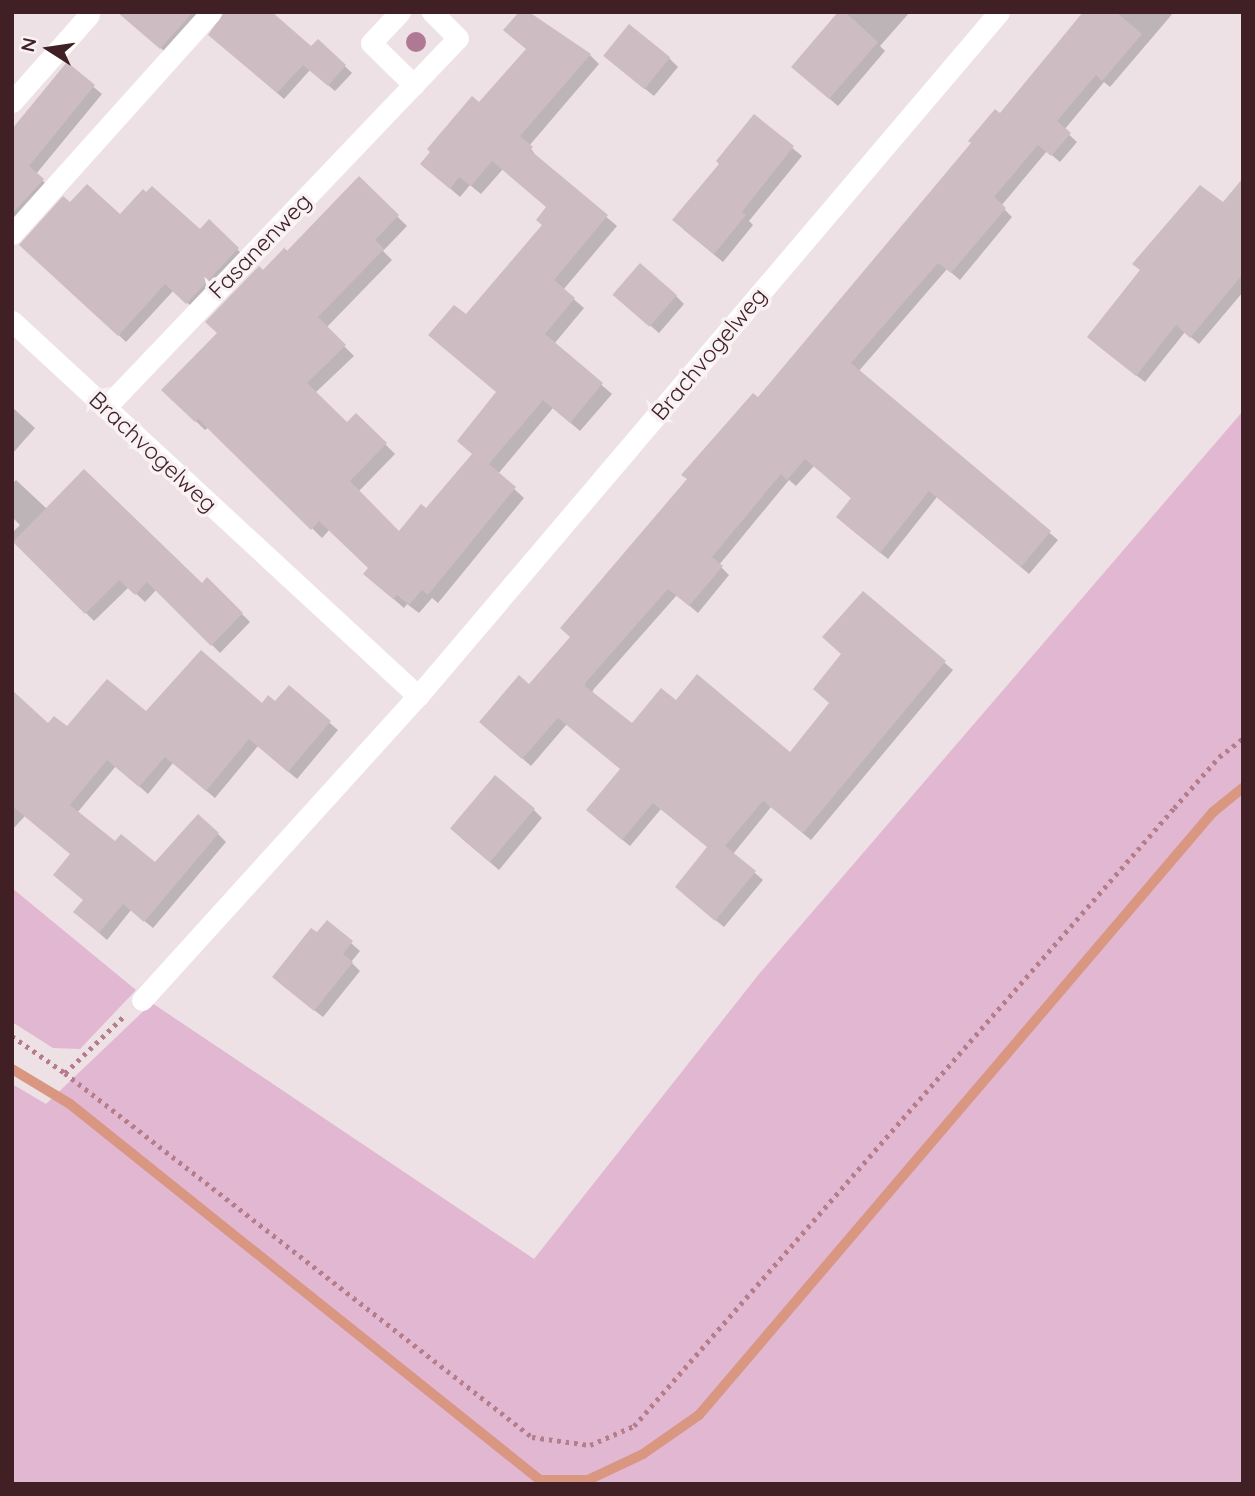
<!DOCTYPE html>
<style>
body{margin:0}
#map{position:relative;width:1255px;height:1496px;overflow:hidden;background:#ede1e5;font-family:Quicksand,sans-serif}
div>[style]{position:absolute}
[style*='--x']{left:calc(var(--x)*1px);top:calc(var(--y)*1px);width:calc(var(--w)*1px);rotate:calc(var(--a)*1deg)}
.green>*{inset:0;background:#e1b7d2}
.shadow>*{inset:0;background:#0003}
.stream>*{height:10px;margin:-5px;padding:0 5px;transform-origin:5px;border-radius:5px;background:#d99681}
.building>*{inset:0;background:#cebcc3;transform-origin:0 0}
.path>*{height:4.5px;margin-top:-2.25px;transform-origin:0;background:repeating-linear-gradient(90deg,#b57d8a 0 3.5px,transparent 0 8.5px)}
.minor>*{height:21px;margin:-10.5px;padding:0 10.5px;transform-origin:10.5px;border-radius:10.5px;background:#fff}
.trees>*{width:20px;height:20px;margin:-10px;border-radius:50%;background:#af7995}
span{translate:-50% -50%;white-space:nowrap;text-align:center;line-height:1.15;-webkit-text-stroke:7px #f9f2f5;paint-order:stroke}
.street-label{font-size:23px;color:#401f25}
.frame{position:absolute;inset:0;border:14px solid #401f25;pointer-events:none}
.north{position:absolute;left:14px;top:14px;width:70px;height:70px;-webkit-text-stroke:5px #f9f2f5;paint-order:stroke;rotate:282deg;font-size:19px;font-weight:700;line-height:28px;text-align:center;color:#401f25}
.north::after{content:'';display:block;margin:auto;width:24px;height:32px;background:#401f25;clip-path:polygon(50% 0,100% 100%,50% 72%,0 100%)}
</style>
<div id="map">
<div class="green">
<i style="clip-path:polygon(1243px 411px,1243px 1484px,12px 1484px,12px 1084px,46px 1104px,152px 1003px,534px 1259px,759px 974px)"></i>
<i style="clip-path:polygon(12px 888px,136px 990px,80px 1049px,53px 1048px,12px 1022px)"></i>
</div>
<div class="shadow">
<i style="clip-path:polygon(125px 12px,211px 12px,171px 57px,133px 24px)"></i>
<i style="clip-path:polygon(841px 12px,910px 12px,880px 46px,885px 51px,838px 106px,802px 75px)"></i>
<i style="clip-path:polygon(1086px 12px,1174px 12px,1110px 87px,1104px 82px,1064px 130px,1077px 142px,1060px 162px,1047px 151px,1001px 206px,1012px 217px,960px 280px,947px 269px,858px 372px,1058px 540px,1029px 574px,937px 497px,888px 559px,846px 525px,852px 499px,814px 466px,796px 486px,789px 480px,719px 565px,729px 575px,698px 613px,677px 595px,593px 690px,592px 694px,633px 726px,676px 703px,790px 754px,831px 704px,843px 654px,863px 593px,953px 670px,811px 840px,771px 807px,733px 854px,763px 880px,724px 927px,685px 895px,709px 848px,661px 809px,630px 846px,596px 818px,622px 769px,567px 724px,531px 766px,489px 729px,572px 637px,758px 400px)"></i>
<i style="clip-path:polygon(217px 41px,311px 48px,318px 41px,352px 73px,335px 91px,310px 70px,284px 99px)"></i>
<i style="clip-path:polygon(590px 55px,599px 64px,529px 146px,539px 160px,617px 226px,563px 290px,584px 308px,554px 344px,612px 394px,580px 431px,553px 408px,498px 474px,524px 498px,438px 603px,432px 598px,419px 613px,407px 604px,404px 608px,375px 583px,370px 568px,330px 529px,322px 538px,209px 427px,205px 430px,164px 390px,219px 333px,263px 272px,285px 249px,288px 252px,359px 179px,407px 226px,383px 251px,392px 260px,326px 328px,354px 356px,315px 393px,347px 424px,356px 415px,395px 454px,358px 492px,399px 533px,427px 511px,474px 455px,498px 393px,466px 317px,544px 225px,548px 208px,503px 169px,481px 194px,470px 185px,460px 197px,432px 173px,479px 104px)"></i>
<i style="clip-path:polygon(669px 58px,678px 67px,654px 96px,614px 64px)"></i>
<i style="clip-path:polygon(67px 65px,102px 94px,36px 174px,50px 188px,12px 231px,12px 132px)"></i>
<i style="clip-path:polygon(754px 116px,802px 156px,749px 221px,753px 225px,723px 262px,683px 229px)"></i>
<i style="clip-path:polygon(1243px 181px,1243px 292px,1199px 344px,1185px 332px,1145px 382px,1097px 345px,1142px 271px,1224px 204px)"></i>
<i style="clip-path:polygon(70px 205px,200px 231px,209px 222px,245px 257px,195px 310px,174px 290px,126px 342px,22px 244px)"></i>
<i style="clip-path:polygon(676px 296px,684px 304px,659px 333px,624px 303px)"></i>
<i style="clip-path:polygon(12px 407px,35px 428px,12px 454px)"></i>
<i style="clip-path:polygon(16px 480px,47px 509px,202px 585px,207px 579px,250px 622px,220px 653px,157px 589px,145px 602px,129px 587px,94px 621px,12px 539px,12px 533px,20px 525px,12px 517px,12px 484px)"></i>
<i style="clip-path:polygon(289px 688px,338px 730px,297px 779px,258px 746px,215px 798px,173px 763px,148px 794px,116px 766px,77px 813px,115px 844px,156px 865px,218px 834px,226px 842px,153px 928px,131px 910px,107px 940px,83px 919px,85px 900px,72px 855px,25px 816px,12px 830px,12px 692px,48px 726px,67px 729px,146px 713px,276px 704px)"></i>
<i style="clip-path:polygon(533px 809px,542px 818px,499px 870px,461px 838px)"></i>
<i style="clip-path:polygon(327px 922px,360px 951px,351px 962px,360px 971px,323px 1017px,282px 985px)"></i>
</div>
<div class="stream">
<i style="--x:12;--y:1069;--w:68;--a:31.1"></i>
<i style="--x:70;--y:1104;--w:602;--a:38.66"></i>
<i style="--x:540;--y:1480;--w:48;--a:0"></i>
<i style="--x:588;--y:1480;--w:61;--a:-25.3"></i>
<i style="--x:643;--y:1454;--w:68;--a:-34.9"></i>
<i style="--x:699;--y:1415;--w:792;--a:-49.56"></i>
<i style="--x:1213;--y:812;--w:38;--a:-39"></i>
</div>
<div class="building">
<i style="clip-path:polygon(117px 12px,193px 12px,160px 49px)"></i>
<i style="clip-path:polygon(224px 12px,272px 12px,311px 46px,318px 39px,346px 65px,328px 86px,303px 65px,277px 93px,208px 35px)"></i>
<i style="clip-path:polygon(519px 12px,529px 12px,591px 54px,520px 136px,533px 147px,530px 150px,608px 215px,554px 280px,575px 298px,545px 334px,603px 383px,570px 423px,543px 400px,489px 464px,516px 487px,428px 595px,422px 590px,409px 605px,397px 595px,393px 599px,363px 574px,368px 568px,319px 521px,311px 530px,198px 419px,195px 422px,161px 390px,217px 333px,205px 322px,259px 266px,263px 270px,285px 247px,285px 253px,359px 176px,399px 215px,375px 240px,384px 249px,318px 317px,346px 345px,307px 383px,347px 422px,356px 413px,387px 443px,350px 481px,399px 531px,421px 504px,426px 508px,472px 454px,457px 441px,496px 392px,428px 335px,454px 305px,466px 314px,542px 225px,536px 220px,546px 207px,492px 161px,471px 186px,459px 177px,450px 189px,420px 164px,430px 152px,427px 149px,472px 96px,479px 102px,526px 49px,503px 30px)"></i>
<i style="clip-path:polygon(838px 12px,845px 12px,878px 42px,829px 99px,791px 67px)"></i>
<i style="clip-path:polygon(1083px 12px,1116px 12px,1142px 34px,1102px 81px,1096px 75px,1057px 121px,1071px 133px,1051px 156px,1038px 145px,994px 197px,1006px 208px,951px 273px,938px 263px,851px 363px,1051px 531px,1021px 567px,929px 491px,880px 553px,836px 517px,851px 498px,805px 459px,787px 480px,781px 474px,712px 557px,723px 566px,689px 606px,668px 589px,586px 682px,585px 686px,632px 723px,661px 688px,676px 700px,697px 674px,790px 752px,829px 703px,813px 689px,841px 654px,822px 637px,863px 591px,946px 661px,803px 833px,763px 801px,725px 846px,756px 871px,715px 921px,675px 887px,707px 847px,653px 803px,622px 840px,586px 810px,620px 769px,558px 718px,522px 759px,479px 722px,519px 675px,529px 684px,570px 637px,560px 628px,687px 479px,681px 475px,753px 393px,758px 397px,971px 143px,968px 141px,995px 109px,1000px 113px)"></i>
<i style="left:629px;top:24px;width:53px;height:41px;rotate:39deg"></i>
<i style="clip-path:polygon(67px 62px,95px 85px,29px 166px,44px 179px,12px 214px,12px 129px)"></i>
<i style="clip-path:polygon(754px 114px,794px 146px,742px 212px,746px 215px,714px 254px,672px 220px,719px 164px,716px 161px)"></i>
<i style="clip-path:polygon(1243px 178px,1243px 274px,1190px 338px,1176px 325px,1136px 376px,1087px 337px,1140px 270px,1132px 264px,1200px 185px,1223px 202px)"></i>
<i style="clip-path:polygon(87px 184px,120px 214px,143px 189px,146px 192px,152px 186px,200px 229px,209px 219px,239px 248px,186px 304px,165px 284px,118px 336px,19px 245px,63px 196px,70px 202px)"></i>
<i style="left:640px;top:263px;width:49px;height:42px;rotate:41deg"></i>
<i style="clip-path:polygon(84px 469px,202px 583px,207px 577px,243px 613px,211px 646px,147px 582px,135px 595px,119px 580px,85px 614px,13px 542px)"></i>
<i style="clip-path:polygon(201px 650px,262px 703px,268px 695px,275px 701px,289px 685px,331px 721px,288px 772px,249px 739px,206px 791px,165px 757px,139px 787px,107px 760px,70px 805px,115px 841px,121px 834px,155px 862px,198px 814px,219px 833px,144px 922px,123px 904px,99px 933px,73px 912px,83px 900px,53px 875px,70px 854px,12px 806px,12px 690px,48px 723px,54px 716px,67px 726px,107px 679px,146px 711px)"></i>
<i style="left:495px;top:775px;width:52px;height:70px;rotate:40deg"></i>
<i style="clip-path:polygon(327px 920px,353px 941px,343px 954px,353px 962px,314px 1011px,272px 977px,311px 928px,317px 932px)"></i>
</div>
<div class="path">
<i style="--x:12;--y:1036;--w:65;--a:34.9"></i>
<i style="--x:65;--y:1073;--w:592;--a:37.93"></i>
<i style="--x:532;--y:1437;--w:59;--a:7.9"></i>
<i style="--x:590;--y:1445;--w:48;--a:-23.4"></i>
<i style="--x:634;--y:1426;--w:821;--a:-48.85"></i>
<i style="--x:1174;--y:808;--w:68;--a:-48.6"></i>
<i style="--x:1219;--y:757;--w:31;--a:-38"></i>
<i style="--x:65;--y:1073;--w:81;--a:-44"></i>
</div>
<div class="minor">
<i style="--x:400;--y:12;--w:42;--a:133.1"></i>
<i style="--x:371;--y:43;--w:60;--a:44.3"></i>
<i style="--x:12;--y:102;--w:116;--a:-48.5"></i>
<i style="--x:12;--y:234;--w:298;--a:-48.1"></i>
<i style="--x:12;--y:321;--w:553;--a:42.73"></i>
<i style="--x:105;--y:408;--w:511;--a:-46.35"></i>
<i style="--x:458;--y:38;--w:37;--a:-135"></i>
<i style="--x:142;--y:1000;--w:411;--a:-47.8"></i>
<i style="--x:418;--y:696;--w:897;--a:-49.65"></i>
</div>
<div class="trees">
<i style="left:416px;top:42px"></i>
</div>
<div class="street-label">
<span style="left:260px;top:246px;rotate:-46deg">Fasanenweg</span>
<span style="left:709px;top:354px;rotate:-50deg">Brachvogelweg</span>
<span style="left:153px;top:452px;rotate:43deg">Brachvogelweg</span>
</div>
<div class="frame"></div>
<div class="north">N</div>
</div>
